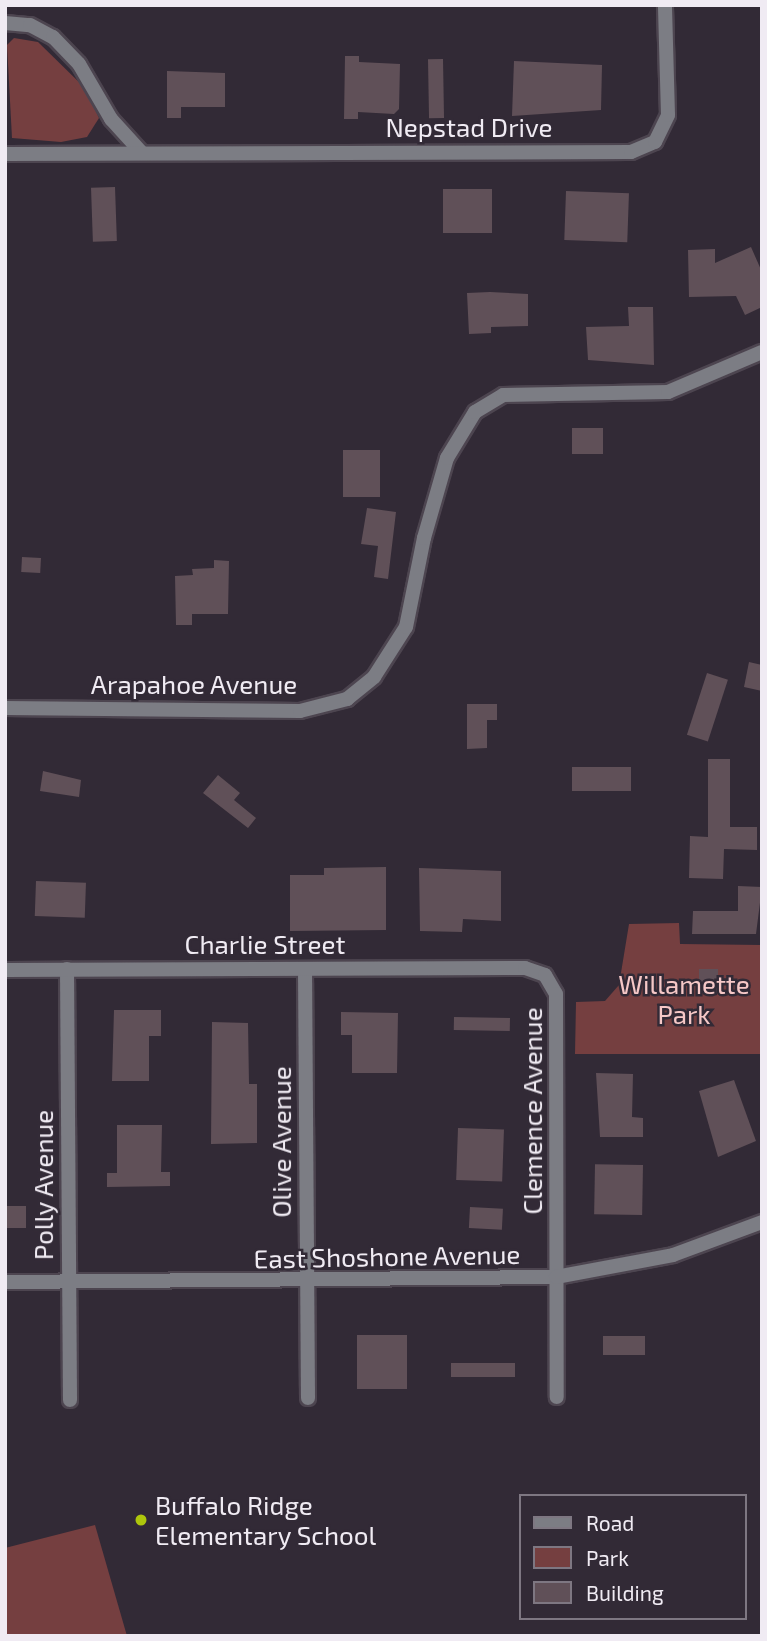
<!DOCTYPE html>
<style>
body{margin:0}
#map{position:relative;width:767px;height:1641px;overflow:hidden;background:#322a36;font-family:"Exo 2",sans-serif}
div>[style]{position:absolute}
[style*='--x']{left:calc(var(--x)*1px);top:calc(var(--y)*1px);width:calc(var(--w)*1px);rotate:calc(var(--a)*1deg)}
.green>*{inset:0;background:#753f40}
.building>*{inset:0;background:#605058;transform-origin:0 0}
.roads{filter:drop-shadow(2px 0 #4d4550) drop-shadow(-2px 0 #4d4550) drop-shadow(0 2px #4d4550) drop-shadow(0 -2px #4d4550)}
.minor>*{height:14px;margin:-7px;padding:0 7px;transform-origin:7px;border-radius:7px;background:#7c7d84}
.tertiary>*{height:14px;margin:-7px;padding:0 7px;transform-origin:7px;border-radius:7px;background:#7c7d84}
.dots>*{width:19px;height:19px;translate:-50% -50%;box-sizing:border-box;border:4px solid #322a36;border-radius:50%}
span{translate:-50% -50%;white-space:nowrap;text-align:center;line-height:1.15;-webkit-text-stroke:5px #322a36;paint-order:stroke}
.street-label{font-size:26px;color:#f0ebf3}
.park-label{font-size:26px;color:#f6c8c7}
.poi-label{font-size:26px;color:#f0ebf3}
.left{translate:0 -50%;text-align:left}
.frame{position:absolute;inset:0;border:7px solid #f0ebf3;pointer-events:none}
.legend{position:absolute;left:519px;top:1494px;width:228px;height:126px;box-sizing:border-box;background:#322a36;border:2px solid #7e7782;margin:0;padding:9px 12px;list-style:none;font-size:21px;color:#f0ebf3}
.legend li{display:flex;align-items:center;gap:14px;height:35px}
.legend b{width:35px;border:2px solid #7e7782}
</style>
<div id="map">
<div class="green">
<i style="clip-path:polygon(14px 38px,38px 42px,85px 88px,99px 118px,87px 137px,61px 142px,12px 138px,7px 45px)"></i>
<i style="clip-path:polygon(679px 923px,680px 944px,762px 945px,762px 1054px,575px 1054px,576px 1002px,605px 1001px,619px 985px,629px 924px)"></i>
<i style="clip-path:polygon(95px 1525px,127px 1636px,5px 1636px,5px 1548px)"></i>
</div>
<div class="building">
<i style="clip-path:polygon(345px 56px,359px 56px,359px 62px,400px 64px,399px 109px,394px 114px,358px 112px,358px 119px,344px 119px)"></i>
<i style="left:443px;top:59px;width:59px;height:15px;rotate:89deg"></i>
<i style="clip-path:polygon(514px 61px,602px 65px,601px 110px,512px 116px)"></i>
<i style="clip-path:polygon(167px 71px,225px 73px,225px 107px,181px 107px,181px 118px,167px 118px)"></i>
<i style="left:115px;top:187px;width:54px;height:24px;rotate:88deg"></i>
<i style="left:443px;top:189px;width:49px;height:44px"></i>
<i style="left:566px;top:191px;width:63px;height:49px;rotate:2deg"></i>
<i style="clip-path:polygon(751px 247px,762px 272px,762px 307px,745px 315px,736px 296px,689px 297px,688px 250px,715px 249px,715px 263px)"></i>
<i style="clip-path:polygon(490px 292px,528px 294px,528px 326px,491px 327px,491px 333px,469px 334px,467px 293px)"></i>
<i style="clip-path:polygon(628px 307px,653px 307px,654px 365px,588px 360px,586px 327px,629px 326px)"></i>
<i style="left:572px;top:428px;width:31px;height:26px"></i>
<i style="left:343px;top:450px;width:37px;height:47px"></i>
<i style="clip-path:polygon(367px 508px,396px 512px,388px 579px,374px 577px,378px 546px,361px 544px)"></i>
<i style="left:22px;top:557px;width:19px;height:15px;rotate:3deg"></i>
<i style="clip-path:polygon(214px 560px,229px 561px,228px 614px,192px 614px,192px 625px,176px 625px,175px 576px,193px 575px,192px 569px,214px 568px)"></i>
<i style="clip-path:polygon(749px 662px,762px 665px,762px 691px,744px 687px)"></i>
<i style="left:707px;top:673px;width:22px;height:65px;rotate:18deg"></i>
<i style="clip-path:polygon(467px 704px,497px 704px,497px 720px,487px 720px,487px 748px,467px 749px)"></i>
<i style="clip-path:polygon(708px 759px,730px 759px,730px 827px,757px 827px,757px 850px,724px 849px,723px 879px,689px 878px,690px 836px,708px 837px)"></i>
<i style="left:572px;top:767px;width:59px;height:24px"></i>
<i style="clip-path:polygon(43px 771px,81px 780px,79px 797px,40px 791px)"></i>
<i style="clip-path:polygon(218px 775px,240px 793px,234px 800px,256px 818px,248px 828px,203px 793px)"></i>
<i style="clip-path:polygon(386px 867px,386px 930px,290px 931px,290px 875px,324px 875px,324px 868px)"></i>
<i style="clip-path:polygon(419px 868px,501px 871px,501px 921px,463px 919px,462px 932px,420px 931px)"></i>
<i style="left:36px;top:881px;width:50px;height:35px;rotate:2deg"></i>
<i style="clip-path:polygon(738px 886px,762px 887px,756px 934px,692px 934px,693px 911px,738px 911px)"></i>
<i style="left:699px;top:969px;width:19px;height:24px"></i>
<i style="clip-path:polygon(114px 1010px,161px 1010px,161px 1036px,149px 1036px,149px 1081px,112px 1081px)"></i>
<i style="clip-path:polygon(341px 1012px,398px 1013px,397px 1073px,352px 1073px,352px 1035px,341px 1035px)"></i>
<i style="left:454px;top:1017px;width:56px;height:13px;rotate:1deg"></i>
<i style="clip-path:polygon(212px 1022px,248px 1023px,249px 1084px,257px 1084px,257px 1143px,211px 1144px)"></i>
<i style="clip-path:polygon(596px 1073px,633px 1074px,632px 1117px,643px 1118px,643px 1137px,600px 1137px)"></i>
<i style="clip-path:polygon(734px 1080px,756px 1141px,718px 1157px,699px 1091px)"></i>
<i style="clip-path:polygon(117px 1125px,162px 1125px,161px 1172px,170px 1172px,170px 1186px,107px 1187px,107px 1173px,117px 1173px)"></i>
<i style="left:458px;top:1128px;width:46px;height:52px;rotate:2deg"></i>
<i style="left:643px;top:1165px;width:50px;height:48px;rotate:91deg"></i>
<i style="left:5px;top:1206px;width:21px;height:22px"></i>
<i style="left:470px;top:1207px;width:33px;height:21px;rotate:3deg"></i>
<i style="left:357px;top:1335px;width:50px;height:54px"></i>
<i style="left:603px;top:1336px;width:42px;height:19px"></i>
<i style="left:515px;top:1363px;width:14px;height:64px;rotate:90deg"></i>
</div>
<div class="roads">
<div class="minor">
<i style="--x:5;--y:23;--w:25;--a:5"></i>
<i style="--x:30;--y:25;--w:26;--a:28"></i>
<i style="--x:53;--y:37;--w:37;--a:46"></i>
<i style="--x:79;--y:64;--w:64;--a:59.8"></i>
<i style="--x:111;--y:119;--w:45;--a:47.7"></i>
<i style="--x:5;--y:154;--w:626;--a:-0.18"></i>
<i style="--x:631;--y:152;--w:26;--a:-23"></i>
<i style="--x:655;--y:142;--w:30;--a:-64"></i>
<i style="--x:668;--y:115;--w:110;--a:-91.6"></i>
<i style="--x:5;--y:708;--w:295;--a:0.6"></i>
<i style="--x:300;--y:711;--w:49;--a:-14.3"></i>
<i style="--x:347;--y:699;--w:35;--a:-39"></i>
<i style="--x:374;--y:677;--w:59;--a:-57.4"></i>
<i style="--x:406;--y:627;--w:91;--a:-78.6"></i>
<i style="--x:424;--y:538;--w:83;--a:-74"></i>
<i style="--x:447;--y:458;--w:54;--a:-58.7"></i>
<i style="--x:475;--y:412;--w:33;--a:-31"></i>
<i style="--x:503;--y:395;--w:165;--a:-1"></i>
<i style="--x:668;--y:392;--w:102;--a:-23.1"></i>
<i style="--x:67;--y:969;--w:431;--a:89.6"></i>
<i style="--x:305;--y:969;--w:429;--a:89.6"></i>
<i style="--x:5;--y:970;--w:520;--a:-0.22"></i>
<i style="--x:525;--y:968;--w:21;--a:19"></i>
<i style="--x:545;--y:975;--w:22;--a:60"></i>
<i style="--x:556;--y:994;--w:403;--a:89.9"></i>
</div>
<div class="tertiary">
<i style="--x:5;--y:1282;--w:551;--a:-0.52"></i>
<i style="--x:556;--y:1277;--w:119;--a:-10.6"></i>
<i style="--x:673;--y:1255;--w:95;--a:-20.3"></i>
</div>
</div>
<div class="dots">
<i style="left:141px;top:1520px;background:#aec60c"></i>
</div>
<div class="street-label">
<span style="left:469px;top:127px">Nepstad Drive</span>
<span style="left:194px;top:684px">Arapahoe Avenue</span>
<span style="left:265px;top:944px">Charlie Street</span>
<span style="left:532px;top:1111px;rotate:-90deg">Clemence Avenue</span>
<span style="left:281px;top:1142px;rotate:-90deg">Olive Avenue</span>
<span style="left:43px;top:1185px;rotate:-90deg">Polly Avenue</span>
<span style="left:387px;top:1256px;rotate:-1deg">East Shoshone Avenue</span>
</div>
<div class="park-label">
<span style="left:684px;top:999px">Willamette<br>Park</span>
</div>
<div class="poi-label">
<span class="left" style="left:155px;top:1520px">Buffalo Ridge<br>Elementary School</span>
</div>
<div class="frame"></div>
<ul class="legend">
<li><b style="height:9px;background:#7c7d84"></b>Road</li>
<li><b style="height:19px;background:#753f40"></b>Park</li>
<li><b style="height:19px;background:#605058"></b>Building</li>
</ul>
</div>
